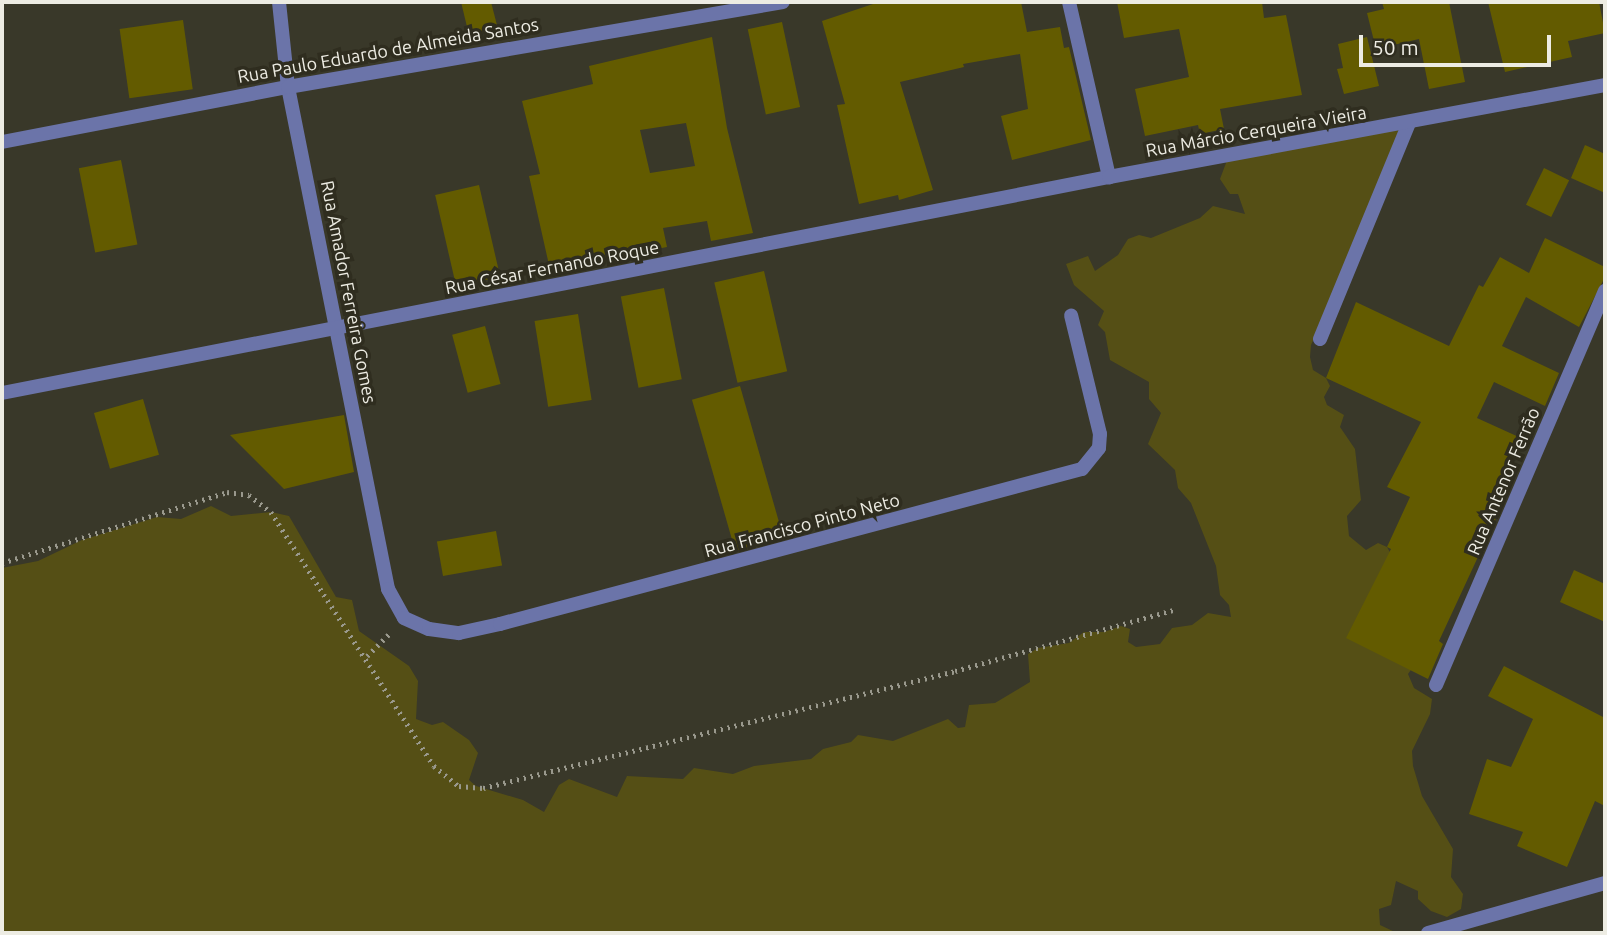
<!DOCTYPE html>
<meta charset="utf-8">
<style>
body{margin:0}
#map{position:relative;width:1607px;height:935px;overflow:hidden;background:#393829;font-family:Ubuntu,sans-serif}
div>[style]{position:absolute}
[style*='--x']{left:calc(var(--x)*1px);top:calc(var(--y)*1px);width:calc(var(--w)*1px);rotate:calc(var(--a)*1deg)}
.green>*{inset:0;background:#554f15}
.building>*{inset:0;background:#635b00;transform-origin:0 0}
.path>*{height:4.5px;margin-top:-2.25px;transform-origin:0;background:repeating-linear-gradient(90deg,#9a998d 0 2px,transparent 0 7px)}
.minor>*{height:14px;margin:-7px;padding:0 7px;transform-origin:7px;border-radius:7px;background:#6b74a9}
span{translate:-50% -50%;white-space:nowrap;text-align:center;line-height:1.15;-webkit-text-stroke:7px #2f2d1f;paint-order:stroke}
.street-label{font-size:18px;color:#edece3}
.frame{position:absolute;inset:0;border:4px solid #edece3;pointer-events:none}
.scale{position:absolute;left:1359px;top:35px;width:192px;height:32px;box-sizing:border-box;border:4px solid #edece3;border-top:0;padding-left:9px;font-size:21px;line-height:24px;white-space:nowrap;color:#edece3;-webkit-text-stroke:5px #2f2d1f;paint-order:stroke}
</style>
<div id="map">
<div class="green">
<i style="clip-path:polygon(1409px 123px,1311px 345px,1310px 357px,1313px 370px,1326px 378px,1330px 386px,1324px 397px,1327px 405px,1344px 415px,1340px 427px,1355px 449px,1361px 500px,1347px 516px,1349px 536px,1366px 550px,1378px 543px,1387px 547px,1395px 561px,1415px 664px,1408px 674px,1414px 688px,1432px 699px,1430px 714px,1412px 751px,1413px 766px,1422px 796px,1453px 849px,1451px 877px,1463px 894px,1461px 909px,1447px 917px,1431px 911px,1418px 899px,1418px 891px,1396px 881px,1391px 905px,1379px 909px,1380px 925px,1397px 933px,2px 933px,2px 568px,38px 561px,82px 540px,157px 517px,181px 519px,211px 506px,231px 516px,271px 512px,289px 516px,336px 597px,352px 600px,359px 631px,409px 666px,418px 681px,416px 719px,432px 725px,443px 722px,469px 740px,478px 753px,469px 780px,476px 786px,523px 800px,544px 812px,559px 785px,569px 779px,617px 797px,627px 776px,683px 779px,694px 768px,733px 774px,754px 766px,811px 759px,823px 749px,851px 742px,858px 735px,893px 741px,948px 719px,958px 728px,965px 727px,969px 705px,995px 703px,1030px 682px,1028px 654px,1038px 648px,1069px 643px,1084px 632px,1104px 632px,1121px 626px,1130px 629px,1128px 642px,1136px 647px,1160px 644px,1172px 628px,1192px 625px,1208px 613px,1231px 617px,1229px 605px,1220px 595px,1216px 566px,1191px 503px,1178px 488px,1175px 470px,1148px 444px,1161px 413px,1149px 399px,1149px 382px,1110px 360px,1105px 332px,1098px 325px,1104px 311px,1074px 285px,1066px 264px,1088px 256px,1095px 271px,1118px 255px,1128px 239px,1139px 235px,1151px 238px,1200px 218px,1213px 206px,1245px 214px,1238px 194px,1230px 194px,1220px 179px,1229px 155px)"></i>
</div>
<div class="building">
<i style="clip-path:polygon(461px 2px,491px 2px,498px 29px,469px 35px)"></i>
<i style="clip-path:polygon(879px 2px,1021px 2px,1027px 32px,1060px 27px,1064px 48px,1069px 47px,1091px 140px,1012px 160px,1001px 116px,1028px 109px,1020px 54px,963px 64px,964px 67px,900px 82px,933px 190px,899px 200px,898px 195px,859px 204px,837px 105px,845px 104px,822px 21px)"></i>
<i style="clip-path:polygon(1117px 2px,1262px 2px,1264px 18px,1286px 15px,1302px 95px,1220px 109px,1224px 129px,1200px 134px,1198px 125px,1145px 136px,1135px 89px,1189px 77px,1179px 29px,1124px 38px)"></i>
<i style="clip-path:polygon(1382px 2px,1449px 2px,1465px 82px,1429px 89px,1419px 39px,1376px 49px,1367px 13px,1384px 9px)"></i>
<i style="clip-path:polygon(1488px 2px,1599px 2px,1605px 33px,1568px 41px,1572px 57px,1505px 72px)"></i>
<i style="left:183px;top:20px;width:70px;height:64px;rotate:82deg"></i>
<i style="left:782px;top:22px;width:87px;height:35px;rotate:78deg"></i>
<i style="clip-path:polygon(evenodd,712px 37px,727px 128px,753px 233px,711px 241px,707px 221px,663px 228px,667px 247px,591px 262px,589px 256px,549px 265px,529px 176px,540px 174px,522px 101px,593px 84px,589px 66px,712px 37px,686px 123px,695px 166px,650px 173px,640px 130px,686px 123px)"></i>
<i style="clip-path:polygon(1367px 37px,1379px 86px,1344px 94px,1337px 69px,1343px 68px,1338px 44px)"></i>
<i style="clip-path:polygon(1585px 145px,1605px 154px,1605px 193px,1571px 178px)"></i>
<i style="left:121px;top:160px;width:86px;height:43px;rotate:79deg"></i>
<i style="left:1544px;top:168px;width:28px;height:41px;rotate:26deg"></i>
<i style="left:479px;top:185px;width:94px;height:45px;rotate:77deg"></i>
<i style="clip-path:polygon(1545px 238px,1605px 267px,1605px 277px,1579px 327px,1526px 297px,1502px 346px,1559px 373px,1545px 406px,1494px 382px,1477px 418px,1521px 438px,1493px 498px,1503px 503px,1439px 641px,1443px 644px,1428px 679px,1346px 638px,1391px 549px,1387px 547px,1410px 497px,1387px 487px,1421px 422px,1326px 378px,1356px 302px,1449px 346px,1479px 285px,1483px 287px,1500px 257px,1529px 273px)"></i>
<i style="left:764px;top:271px;width:103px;height:51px;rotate:77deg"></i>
<i style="left:664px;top:288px;width:93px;height:44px;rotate:79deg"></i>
<i style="left:578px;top:314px;width:87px;height:44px;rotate:81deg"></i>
<i style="left:485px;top:326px;width:60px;height:34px;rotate:75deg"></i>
<i style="left:740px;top:386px;width:157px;height:50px;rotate:74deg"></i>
<i style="left:143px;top:399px;width:58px;height:51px;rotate:74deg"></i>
<i style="clip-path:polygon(344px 415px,354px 472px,284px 489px,230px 435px)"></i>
<i style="left:496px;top:531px;width:35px;height:60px;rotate:80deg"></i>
<i style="clip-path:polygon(1574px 570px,1605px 584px,1605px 622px,1560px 602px)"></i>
<i style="clip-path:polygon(1504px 666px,1605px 718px,1605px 806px,1595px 801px,1567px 867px,1517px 846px,1523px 832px,1469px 814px,1487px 759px,1511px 767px,1533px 719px,1488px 696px)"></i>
</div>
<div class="path">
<i style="--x:2;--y:563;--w:236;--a:-17.5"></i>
<i style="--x:227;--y:492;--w:22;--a:8"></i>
<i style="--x:249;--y:495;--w:28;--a:38"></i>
<i style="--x:271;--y:512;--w:302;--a:57.3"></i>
<i style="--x:434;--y:766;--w:32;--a:39"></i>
<i style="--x:459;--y:786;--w:24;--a:5"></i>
<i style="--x:483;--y:788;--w:486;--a:-13.9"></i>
<i style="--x:955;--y:671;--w:227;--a:-15.6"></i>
<i style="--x:367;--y:656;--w:34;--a:-45"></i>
</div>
<div class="minor">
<i style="--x:279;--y:2;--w:85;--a:84"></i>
<i style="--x:288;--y:87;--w:512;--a:78.73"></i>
<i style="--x:388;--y:589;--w:33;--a:61"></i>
<i style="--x:404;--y:618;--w:27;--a:24"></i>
<i style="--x:429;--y:629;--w:30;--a:8"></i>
<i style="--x:459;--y:633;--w:42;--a:-12.4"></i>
<i style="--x:500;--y:624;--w:602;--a:-14.91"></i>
<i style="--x:1082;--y:469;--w:27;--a:-51"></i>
<i style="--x:1099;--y:448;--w:14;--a:-86"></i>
<i style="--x:1100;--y:434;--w:122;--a:-103.7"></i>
<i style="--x:1069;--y:2;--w:180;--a:77.1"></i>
<i style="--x:2;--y:142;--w:291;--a:-10.9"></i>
<i style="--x:288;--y:87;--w:502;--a:-9.74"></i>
<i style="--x:1320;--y:339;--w:234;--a:-67.6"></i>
<i style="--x:2;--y:393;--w:1128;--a:-11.04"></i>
<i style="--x:1109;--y:177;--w:504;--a:-10.51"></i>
<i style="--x:1436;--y:685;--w:429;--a:-66.8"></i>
<i style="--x:1428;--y:933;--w:184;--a:-15.8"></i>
</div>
<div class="street-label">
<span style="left:388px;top:50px;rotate:-10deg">Rua Paulo Eduardo de Almeida Santos</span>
<span style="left:1256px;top:131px;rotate:-10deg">Rua Márcio Cerqueira Vieira</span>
<span style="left:552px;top:267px;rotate:-11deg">Rua César Fernando Roque</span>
<span style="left:349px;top:292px;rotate:79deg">Rua Amador Ferreira Gomes</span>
<span style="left:1503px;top:481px;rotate:-67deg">Rua Antenor Ferrão</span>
<span style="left:802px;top:525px;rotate:-15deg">Rua Francisco Pinto Neto</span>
</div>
<div class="frame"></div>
<div class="scale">50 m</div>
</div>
